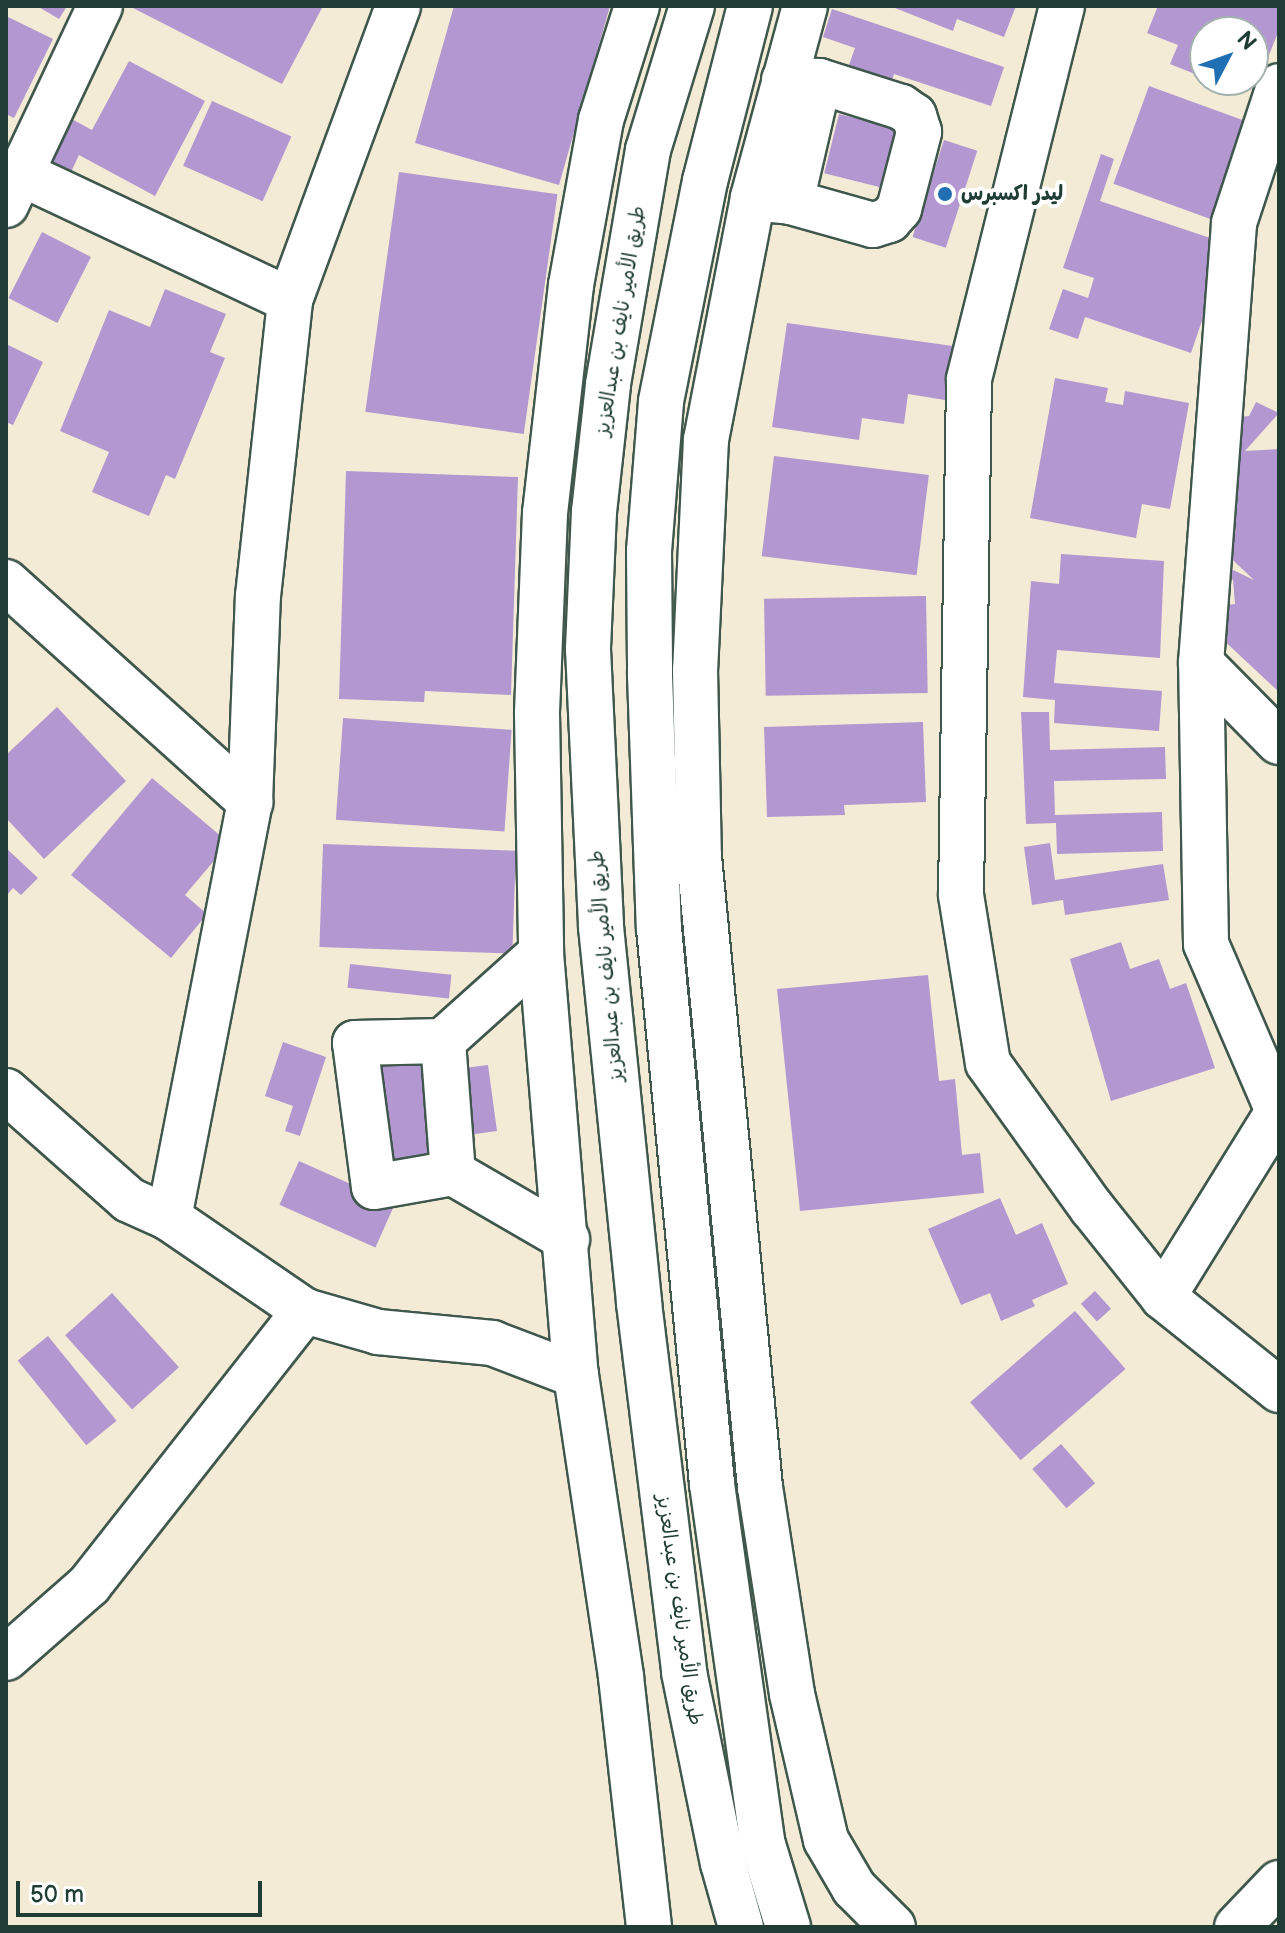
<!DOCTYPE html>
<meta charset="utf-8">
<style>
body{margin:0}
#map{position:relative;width:1285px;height:1933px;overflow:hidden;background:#f3ebd5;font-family:"Balsamiq Sans","Playpen Sans Arabic",sans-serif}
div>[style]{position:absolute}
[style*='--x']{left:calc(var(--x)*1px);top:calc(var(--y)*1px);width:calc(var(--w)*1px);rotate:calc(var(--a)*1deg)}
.building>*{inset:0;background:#b397d0;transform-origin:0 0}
.roads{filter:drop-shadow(2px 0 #3f574c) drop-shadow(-2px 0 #3f574c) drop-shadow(0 2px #3f574c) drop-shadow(0 -2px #3f574c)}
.minor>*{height:44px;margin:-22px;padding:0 22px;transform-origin:22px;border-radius:22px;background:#fff}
.major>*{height:44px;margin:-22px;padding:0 22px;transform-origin:22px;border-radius:22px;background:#fff}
.dots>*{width:22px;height:22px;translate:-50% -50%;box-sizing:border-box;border:4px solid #fff;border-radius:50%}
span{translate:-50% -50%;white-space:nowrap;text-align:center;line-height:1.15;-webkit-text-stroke:8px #fff;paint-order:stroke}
.poi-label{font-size:20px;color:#1f3d34;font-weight:700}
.left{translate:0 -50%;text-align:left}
.street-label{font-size:20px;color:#1f3d34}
.frame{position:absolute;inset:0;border:8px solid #1f3d34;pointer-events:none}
.north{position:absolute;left:1189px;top:16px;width:80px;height:80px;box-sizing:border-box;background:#fff;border:2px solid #a5b1ae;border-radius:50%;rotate:49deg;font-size:22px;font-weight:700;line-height:32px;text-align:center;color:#1f3d34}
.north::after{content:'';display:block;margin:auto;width:28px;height:36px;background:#1f6fb2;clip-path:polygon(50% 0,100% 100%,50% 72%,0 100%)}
.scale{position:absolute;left:16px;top:1881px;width:246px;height:36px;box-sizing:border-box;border:4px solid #1f3d34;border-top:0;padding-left:10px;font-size:24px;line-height:28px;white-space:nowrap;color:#1f3d34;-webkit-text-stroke:6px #fff;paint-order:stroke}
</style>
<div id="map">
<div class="building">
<i style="clip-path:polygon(37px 6px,67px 6px,59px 19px)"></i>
<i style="clip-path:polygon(129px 6px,323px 6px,282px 84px)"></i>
<i style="clip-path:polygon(454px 6px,610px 6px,559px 185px,415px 143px)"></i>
<i style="clip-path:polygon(890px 6px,1016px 6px,1004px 37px,957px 19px,953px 31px)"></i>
<i style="clip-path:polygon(1158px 6px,1279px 6px,1279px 30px,1265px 65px,1253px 61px,1253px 32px,1205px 32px,1205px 78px,1170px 64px,1178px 45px,1147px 33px)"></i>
<i style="clip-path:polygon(832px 9px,1004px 67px,991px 106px,894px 74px,886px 97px,843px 82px,855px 48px,823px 37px)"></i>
<i style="clip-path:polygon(6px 16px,53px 39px,14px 118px,6px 114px)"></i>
<i style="clip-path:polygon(129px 61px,205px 101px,155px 196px,79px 155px,71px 172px,45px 158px,66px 116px,92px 130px)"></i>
<i style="left:1149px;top:86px;width:109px;height:104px;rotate:20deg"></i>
<i style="left:212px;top:101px;width:87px;height:71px;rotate:24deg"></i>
<i style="left:839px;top:114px;width:68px;height:61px;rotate:14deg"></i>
<i style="left:944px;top:140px;width:35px;height:102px;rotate:18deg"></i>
<i style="clip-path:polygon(1101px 154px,1114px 159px,1100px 201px,1228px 244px,1191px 353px,1085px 317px,1078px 339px,1049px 329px,1063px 289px,1088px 298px,1094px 278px,1063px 268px)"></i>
<i style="left:399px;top:172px;width:160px;height:242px;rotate:8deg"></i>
<i style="left:42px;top:232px;width:55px;height:74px;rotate:27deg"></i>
<i style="clip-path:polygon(165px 289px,226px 314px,210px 352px,225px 358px,175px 479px,166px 475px,149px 516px,92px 492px,109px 452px,60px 431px,109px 310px,150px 327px)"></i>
<i style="clip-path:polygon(787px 323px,953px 346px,945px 400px,908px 394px,904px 424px,862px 418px,859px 440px,772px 427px)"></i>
<i style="clip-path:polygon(6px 344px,43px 362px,13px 425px,6px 422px)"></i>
<i style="clip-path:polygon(1055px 378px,1108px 388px,1105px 402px,1123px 405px,1125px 391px,1189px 403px,1170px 509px,1142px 504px,1136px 538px,1030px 518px)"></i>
<i style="clip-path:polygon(1256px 402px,1279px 413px,1245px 451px,1279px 449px,1279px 692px,1218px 635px,1217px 606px,1235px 604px,1233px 580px,1210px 559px,1254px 580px,1222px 550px,1230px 418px,1249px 416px)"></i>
<i style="left:774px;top:456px;width:156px;height:101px;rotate:7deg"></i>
<i style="clip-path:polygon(346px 471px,518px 477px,511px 695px,425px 691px,424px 702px,339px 699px)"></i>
<i style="clip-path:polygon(1061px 554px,1164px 561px,1160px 658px,1057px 650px,1054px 683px,1162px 691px,1159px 731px,1054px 723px,1055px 700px,1023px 697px,1031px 581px,1059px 584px)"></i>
<i style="left:926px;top:596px;width:97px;height:162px;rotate:89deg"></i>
<i style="clip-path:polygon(57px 707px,126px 781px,44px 859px,6px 818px,6px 755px)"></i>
<i style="clip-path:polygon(1021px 712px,1049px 712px,1050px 750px,1165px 747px,1166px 779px,1054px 781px,1055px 815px,1162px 812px,1163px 851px,1057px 854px,1056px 823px,1026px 824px)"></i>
<i style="left:343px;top:718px;width:169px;height:102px;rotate:4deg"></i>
<i style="clip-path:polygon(923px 722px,926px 802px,844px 805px,845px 815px,767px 817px,764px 727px)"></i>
<i style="clip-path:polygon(152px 778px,229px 843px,185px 895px,207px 914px,171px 958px,71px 875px)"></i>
<i style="clip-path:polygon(1050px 843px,1055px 880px,1163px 864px,1169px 900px,1065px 915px,1063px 900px,1032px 905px,1024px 847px)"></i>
<i style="left:323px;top:844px;width:193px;height:103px;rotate:2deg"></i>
<i style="clip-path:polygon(6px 848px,38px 878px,21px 895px,13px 888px,6px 896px)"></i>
<i style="clip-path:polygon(1121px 942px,1130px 969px,1159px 959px,1170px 989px,1186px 983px,1215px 1068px,1111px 1101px,1070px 959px)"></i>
<i style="left:350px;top:964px;width:102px;height:24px;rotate:6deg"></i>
<i style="clip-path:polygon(928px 975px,939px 1081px,955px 1079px,962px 1155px,980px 1153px,984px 1193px,800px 1211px,777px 989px)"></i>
<i style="clip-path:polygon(283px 1042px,326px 1057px,300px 1136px,285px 1131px,293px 1106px,265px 1096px)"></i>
<i style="clip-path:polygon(436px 1045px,440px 1071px,488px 1065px,497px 1131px,446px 1138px,449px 1159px,386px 1167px,370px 1053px)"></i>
<i style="left:299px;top:1161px;width:105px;height:48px;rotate:24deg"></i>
<i style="clip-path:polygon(1000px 1198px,1016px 1235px,1042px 1223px,1068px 1284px,1032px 1300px,1035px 1306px,1001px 1321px,990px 1293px,961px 1305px,928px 1229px)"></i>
<i style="left:1095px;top:1291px;width:24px;height:19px;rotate:48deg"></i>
<i style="left:112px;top:1293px;width:100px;height:63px;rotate:48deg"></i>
<i style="left:1075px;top:1311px;width:77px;height:139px;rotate:49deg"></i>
<i style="left:48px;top:1336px;width:109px;height:39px;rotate:51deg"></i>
<i style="left:1061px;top:1444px;width:52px;height:38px;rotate:49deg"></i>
</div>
<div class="roads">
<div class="minor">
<i style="--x:1062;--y:6;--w:385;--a:104"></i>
<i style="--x:969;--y:380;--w:515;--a:90.89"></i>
<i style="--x:961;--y:895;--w:170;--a:80.9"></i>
<i style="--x:988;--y:1063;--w:178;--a:54.4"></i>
<i style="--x:1092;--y:1208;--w:114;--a:51.4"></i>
<i style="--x:1163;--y:1297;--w:149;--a:38.7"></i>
<i style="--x:22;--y:174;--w:296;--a:25.2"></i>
<i style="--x:753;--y:198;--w:38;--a:6"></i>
<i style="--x:791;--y:202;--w:85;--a:15.7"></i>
<i style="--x:873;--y:225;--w:17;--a:-17"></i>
<i style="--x:889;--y:220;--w:15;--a:-48"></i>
<i style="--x:899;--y:209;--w:80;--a:-75.4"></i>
<i style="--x:919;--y:132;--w:17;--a:-107"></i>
<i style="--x:914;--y:116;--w:16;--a:-145"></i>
<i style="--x:901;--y:107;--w:86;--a:-162.4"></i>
<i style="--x:819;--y:81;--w:35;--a:-178"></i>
<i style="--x:791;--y:202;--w:124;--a:-77"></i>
<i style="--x:6;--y:205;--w:220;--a:-64.7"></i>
<i style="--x:6;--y:582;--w:329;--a:42"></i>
<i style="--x:1201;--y:663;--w:111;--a:45.4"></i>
<i style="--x:541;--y:953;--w:132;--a:138.1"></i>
<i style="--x:443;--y:1041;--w:88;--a:178.7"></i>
<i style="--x:355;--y:1043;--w:145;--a:82.5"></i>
<i style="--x:374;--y:1187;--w:80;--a:-10"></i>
<i style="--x:453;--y:1173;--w:132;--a:30.1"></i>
<i style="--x:443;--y:1041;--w:132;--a:85.7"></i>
<i style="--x:6;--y:1091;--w:164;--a:41.5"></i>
<i style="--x:129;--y:1200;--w:44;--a:24.2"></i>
<i style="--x:169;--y:1218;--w:165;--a:34.4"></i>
<i style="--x:305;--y:1311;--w:76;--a:16"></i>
<i style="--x:378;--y:1332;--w:115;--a:5.5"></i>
<i style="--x:492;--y:1343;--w:90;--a:20.9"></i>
<i style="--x:1278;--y:1111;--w:182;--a:-113.3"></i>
<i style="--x:1206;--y:944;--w:281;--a:-91"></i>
<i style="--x:1201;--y:663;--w:441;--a:-85.7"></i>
<i style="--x:1234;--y:223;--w:144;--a:-71.8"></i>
<i style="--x:169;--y:1218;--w:424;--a:-79"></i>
<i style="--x:250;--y:802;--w:206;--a:-87.8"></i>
<i style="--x:258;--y:596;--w:298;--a:-83.8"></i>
<i style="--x:290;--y:300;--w:313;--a:-69.8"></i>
<i style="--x:1163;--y:1297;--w:220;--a:-58.2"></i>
<i style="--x:6;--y:1658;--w:111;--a:-41.3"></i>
<i style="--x:89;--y:1585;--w:349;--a:-51.8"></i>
</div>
<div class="major">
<i style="--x:637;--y:6;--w:120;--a:107.5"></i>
<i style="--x:601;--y:120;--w:168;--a:100.3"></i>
<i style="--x:571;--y:285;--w:229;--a:96.5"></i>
<i style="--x:545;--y:513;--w:201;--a:92.3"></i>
<i style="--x:537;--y:714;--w:239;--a:89"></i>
<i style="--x:541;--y:953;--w:423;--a:85.3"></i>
<i style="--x:576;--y:1375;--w:305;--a:81.5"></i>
<i style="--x:621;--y:1677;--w:252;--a:83.6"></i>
<i style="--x:692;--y:6;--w:151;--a:107"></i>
<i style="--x:648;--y:150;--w:238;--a:99.7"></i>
<i style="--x:608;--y:385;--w:127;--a:96.3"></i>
<i style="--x:594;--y:511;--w:138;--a:92.5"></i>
<i style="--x:588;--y:649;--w:278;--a:87.3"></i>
<i style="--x:601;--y:927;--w:378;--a:84.2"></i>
<i style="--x:639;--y:1303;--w:372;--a:83"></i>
<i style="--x:684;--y:1672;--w:195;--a:78.5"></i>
<i style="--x:723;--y:1863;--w:66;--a:74.3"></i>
<i style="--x:750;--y:6;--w:181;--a:104.4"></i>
<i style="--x:705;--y:181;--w:225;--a:101.3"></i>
<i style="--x:661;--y:402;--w:149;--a:94.6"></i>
<i style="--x:649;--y:551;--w:124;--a:89.5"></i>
<i style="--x:650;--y:675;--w:253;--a:88"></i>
<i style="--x:659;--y:928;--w:559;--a:84.55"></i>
<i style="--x:712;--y:1484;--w:365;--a:82"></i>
<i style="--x:763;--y:1845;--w:86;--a:73"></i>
<i style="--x:805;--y:6;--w:199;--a:105.2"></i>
<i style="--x:753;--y:198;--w:246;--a:101"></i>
<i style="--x:706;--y:439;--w:231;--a:92.7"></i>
<i style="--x:695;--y:670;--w:187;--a:88.8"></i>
<i style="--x:699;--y:857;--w:633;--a:84.47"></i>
<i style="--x:760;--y:1487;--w:209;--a:81.2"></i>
<i style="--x:792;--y:1694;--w:150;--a:76.9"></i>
<i style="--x:826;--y:1840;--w:56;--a:59.7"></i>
<i style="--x:854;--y:1888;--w:55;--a:45"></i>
<i style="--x:1237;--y:1927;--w:61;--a:-46.3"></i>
</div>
</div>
<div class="dots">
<i style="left:945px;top:194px;background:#1f6fb2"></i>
</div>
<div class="poi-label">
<span class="left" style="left:961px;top:194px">ليدر اكسبرس</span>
</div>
<div class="street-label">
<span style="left:621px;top:321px;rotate:-81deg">طريق الأمير نايف بن عبدالعزيز</span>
<span style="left:607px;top:966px;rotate:-95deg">طريق الأمير نايف بن عبدالعزيز</span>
<span style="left:679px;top:1610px;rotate:82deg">طريق الأمير نايف بن عبدالعزيز</span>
</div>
<div class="frame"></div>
<div class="north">N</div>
<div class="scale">50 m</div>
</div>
